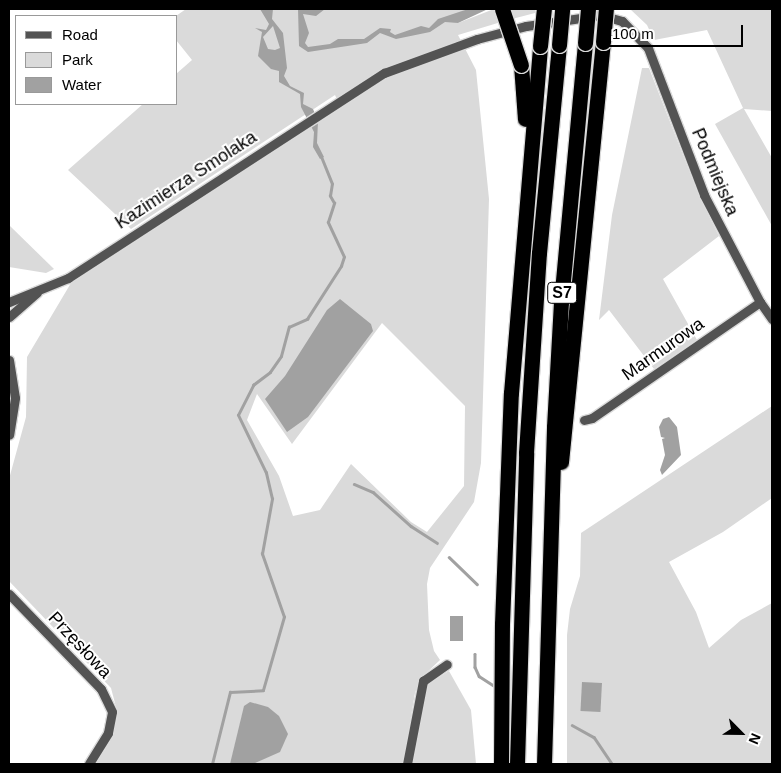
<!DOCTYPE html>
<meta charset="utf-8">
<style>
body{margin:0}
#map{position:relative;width:781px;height:773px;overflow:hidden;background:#fff;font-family:Helvetica,sans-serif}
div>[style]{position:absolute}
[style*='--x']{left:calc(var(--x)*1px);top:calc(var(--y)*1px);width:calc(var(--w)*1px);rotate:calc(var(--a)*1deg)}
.green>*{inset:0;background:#dadada}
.water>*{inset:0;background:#a1a1a1;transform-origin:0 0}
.stream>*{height:2.5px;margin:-1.25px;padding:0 1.25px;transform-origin:1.25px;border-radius:1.25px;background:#a1a1a1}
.roads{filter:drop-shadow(1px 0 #dbdbdb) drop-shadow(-1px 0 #dbdbdb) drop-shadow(0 1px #dbdbdb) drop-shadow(0 -1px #dbdbdb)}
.street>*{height:9px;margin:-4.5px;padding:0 4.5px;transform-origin:4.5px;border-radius:4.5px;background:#535353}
.highway>*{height:15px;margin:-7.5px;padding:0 7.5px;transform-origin:7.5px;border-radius:7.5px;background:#000}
.bridges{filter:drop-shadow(1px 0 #dbdbdb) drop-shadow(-1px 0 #dbdbdb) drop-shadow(0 1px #dbdbdb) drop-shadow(0 -1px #dbdbdb)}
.highway-bridge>*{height:15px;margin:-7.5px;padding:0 7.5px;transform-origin:7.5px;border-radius:7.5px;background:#000}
span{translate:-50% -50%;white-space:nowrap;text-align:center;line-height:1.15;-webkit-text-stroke:4px #fff;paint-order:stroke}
.shield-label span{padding:1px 4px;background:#fff;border:1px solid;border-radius:4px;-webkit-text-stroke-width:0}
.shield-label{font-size:16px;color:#000;font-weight:700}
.street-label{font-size:18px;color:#000}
.frame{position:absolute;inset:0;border:10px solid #000;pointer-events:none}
.legend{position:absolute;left:15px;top:15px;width:162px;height:90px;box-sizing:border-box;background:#fff;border:1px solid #999;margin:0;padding:6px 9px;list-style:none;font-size:15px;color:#000}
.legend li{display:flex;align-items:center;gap:10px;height:25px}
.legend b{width:25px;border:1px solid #999}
.north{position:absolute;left:716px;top:708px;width:50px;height:50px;-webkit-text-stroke:4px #fff;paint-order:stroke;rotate:113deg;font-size:14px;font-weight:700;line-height:20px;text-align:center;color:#000}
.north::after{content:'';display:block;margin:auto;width:18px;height:22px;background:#000;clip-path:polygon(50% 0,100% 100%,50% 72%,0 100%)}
.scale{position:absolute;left:604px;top:25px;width:139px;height:22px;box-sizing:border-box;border:2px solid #000;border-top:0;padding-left:6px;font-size:15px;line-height:18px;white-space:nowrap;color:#000;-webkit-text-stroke:4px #fff;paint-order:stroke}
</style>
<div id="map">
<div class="green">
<i style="clip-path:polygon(evenodd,186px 9px,468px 9px,446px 18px,458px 23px,494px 9px,501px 22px,458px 35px,476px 70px,489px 199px,481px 463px,474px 502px,430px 568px,427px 584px,429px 630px,434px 651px,440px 660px,420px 679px,415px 693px,403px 764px,94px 764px,115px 721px,117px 711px,111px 688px,9px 581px,9px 479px,26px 417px,27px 357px,71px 283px,339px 104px,335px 95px,131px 229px,68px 170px,143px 104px,176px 104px,176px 74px,192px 60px,176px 40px,176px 16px,186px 9px,382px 323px,465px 406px,464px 486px,427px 532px,411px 522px,351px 464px,320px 510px,293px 516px,279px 476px,247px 420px,257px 394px,292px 444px,382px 323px)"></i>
<i style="clip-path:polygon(508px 9px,535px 9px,535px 13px,512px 19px)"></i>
<i style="clip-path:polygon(630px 9px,772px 9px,772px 111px,744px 109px,772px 158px,772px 226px,715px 124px,743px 108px,707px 30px,654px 40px,647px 25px)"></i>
<i style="clip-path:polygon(642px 68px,649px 68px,699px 196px,719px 236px,663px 279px,697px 340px,654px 369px,609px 310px,599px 320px,612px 215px)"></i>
<i style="clip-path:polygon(9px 225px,54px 269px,46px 273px,9px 267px)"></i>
<i style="clip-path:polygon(772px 406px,772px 498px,723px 532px,669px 562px,696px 612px,709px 648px,741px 620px,772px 603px,772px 764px,567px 764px,567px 635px,570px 609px,580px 576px,581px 533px)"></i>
<i style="clip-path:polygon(449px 671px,471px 710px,476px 764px,410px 764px,422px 694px,428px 684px)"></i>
</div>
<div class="water">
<i style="clip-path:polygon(evenodd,260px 9px,273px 9px,272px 19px,283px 33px,287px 68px,284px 76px,290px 86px,304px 93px,303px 104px,313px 109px,318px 121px,317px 143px,324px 157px,320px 159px,313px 147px,314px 132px,301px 107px,300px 94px,279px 82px,279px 71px,271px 69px,258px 56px,262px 32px,255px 28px,266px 30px,269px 24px,260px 9px,273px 26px,280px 48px,275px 50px,268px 49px,263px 37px,273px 26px)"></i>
<i style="clip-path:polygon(298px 9px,325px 9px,316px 16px,303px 14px,309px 33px,305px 43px,308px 47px,330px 44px,338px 39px,364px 39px,380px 28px,391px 29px,390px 32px,395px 35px,421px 26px,429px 28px,438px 19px,468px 9px,488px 9px,458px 23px,445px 22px,430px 32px,396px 39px,380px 33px,367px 43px,308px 52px,299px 46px)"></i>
<i style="clip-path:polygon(340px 299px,371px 324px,373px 331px,308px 417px,287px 432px,265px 399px,285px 376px,327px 310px)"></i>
<i style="clip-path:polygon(669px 417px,677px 427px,681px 455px,662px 475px,660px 470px,665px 455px,662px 439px,665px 438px,661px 437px,659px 427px,663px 419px)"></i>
<i style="left:450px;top:616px;width:13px;height:25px"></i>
<i style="left:582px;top:682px;width:20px;height:29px;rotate:3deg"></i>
<i style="clip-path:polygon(250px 702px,268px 707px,279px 716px,288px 734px,280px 752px,253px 764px,230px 764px,244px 706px)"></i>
</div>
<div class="stream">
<i style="--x:354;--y:484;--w:21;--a:23"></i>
<i style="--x:373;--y:492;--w:51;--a:41.8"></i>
<i style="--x:411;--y:526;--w:31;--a:33"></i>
<i style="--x:449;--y:557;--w:39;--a:44"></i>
<i style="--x:475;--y:654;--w:13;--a:90"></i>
<i style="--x:475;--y:667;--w:10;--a:66"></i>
<i style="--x:479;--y:676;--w:17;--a:33"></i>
<i style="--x:572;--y:725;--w:25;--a:29"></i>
<i style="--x:594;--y:737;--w:32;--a:56"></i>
<i style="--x:212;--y:764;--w:74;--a:-76"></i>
<i style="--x:230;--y:692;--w:33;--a:-3"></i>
<i style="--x:263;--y:690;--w:76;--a:-74"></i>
<i style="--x:284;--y:617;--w:67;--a:-109.2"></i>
<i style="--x:262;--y:554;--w:56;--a:-79.7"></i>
<i style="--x:272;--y:499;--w:27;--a:-103"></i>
<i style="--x:266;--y:473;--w:64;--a:-115.8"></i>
<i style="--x:238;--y:415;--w:34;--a:-63"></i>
<i style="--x:253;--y:385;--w:21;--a:-37"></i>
<i style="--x:270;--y:372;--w:19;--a:-55"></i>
<i style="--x:281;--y:356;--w:30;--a:-75"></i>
<i style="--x:289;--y:327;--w:20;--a:-24"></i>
<i style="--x:307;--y:319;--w:63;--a:-57.3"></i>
<i style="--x:341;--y:266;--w:9;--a:-72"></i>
<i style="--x:344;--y:257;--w:38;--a:-115"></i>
<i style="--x:328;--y:222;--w:20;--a:-72"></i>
<i style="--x:334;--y:203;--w:8;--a:-120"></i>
<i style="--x:330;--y:196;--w:12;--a:-81"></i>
<i style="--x:332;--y:184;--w:29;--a:-112"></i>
</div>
<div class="roads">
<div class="street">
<i style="--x:9;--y:302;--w:64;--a:-22.1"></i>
<i style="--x:68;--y:278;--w:377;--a:-33"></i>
<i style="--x:384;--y:73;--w:99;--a:-20.1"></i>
<i style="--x:477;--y:39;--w:51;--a:-14.9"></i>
<i style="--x:526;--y:26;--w:76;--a:-8.3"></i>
<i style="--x:601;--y:15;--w:22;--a:16"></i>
<i style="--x:622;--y:21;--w:37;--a:46"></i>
<i style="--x:648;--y:48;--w:157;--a:69.1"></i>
<i style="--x:704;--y:195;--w:121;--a:62.4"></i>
<i style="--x:760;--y:302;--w:21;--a:55"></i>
<i style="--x:9;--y:317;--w:37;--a:-41"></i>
<i style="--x:9;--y:360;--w:38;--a:81"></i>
<i style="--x:15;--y:398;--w:37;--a:99"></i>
<i style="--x:584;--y:420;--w:8;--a:-14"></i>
<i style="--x:592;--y:418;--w:204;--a:-34.6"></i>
<i style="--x:9;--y:594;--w:132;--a:45.9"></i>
<i style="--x:101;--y:689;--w:25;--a:64"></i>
<i style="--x:112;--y:712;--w:21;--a:101"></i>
<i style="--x:108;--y:733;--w:36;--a:122"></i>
<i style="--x:407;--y:764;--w:85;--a:-79.1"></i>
<i style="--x:423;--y:681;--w:29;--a:-35"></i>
</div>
<div class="highway">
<i style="--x:521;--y:65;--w:54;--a:85.8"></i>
<i style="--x:561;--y:462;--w:422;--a:-84.3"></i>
<i style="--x:501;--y:764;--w:140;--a:-89.6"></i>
<i style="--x:502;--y:624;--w:231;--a:-87.8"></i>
<i style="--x:511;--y:393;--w:348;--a:-85.2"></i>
<i style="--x:517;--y:764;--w:311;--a:-88.3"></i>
<i style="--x:526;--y:453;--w:200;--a:-86.3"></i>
<i style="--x:539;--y:253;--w:209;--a:-84.5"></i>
<i style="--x:544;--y:764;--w:337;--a:-88.3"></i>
<i style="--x:554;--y:427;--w:125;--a:-86.8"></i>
<i style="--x:561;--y:302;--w:260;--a:-84.7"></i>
</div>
</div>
<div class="bridges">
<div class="highway-bridge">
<i style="--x:502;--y:9;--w:59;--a:71.3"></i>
<i style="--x:603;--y:42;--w:33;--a:-85"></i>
<i style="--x:585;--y:43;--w:34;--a:-85"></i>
<i style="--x:559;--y:45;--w:36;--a:-85"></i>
<i style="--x:540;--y:46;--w:37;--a:-84"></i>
</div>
</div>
<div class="shield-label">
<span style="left:562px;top:293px">S7</span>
</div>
<div class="street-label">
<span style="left:715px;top:172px;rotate:67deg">Podmiejska</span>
<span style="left:186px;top:180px;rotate:-33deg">Kazimierza Smolaka</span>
<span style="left:663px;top:349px;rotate:-35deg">Marmurowa</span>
<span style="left:80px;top:645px;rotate:47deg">Przęsłowa</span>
</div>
<div class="frame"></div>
<ul class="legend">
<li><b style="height:6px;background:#535353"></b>Road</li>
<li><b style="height:14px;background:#dadada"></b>Park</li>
<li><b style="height:14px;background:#a1a1a1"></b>Water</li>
</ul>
<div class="north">N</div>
<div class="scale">100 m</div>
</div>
